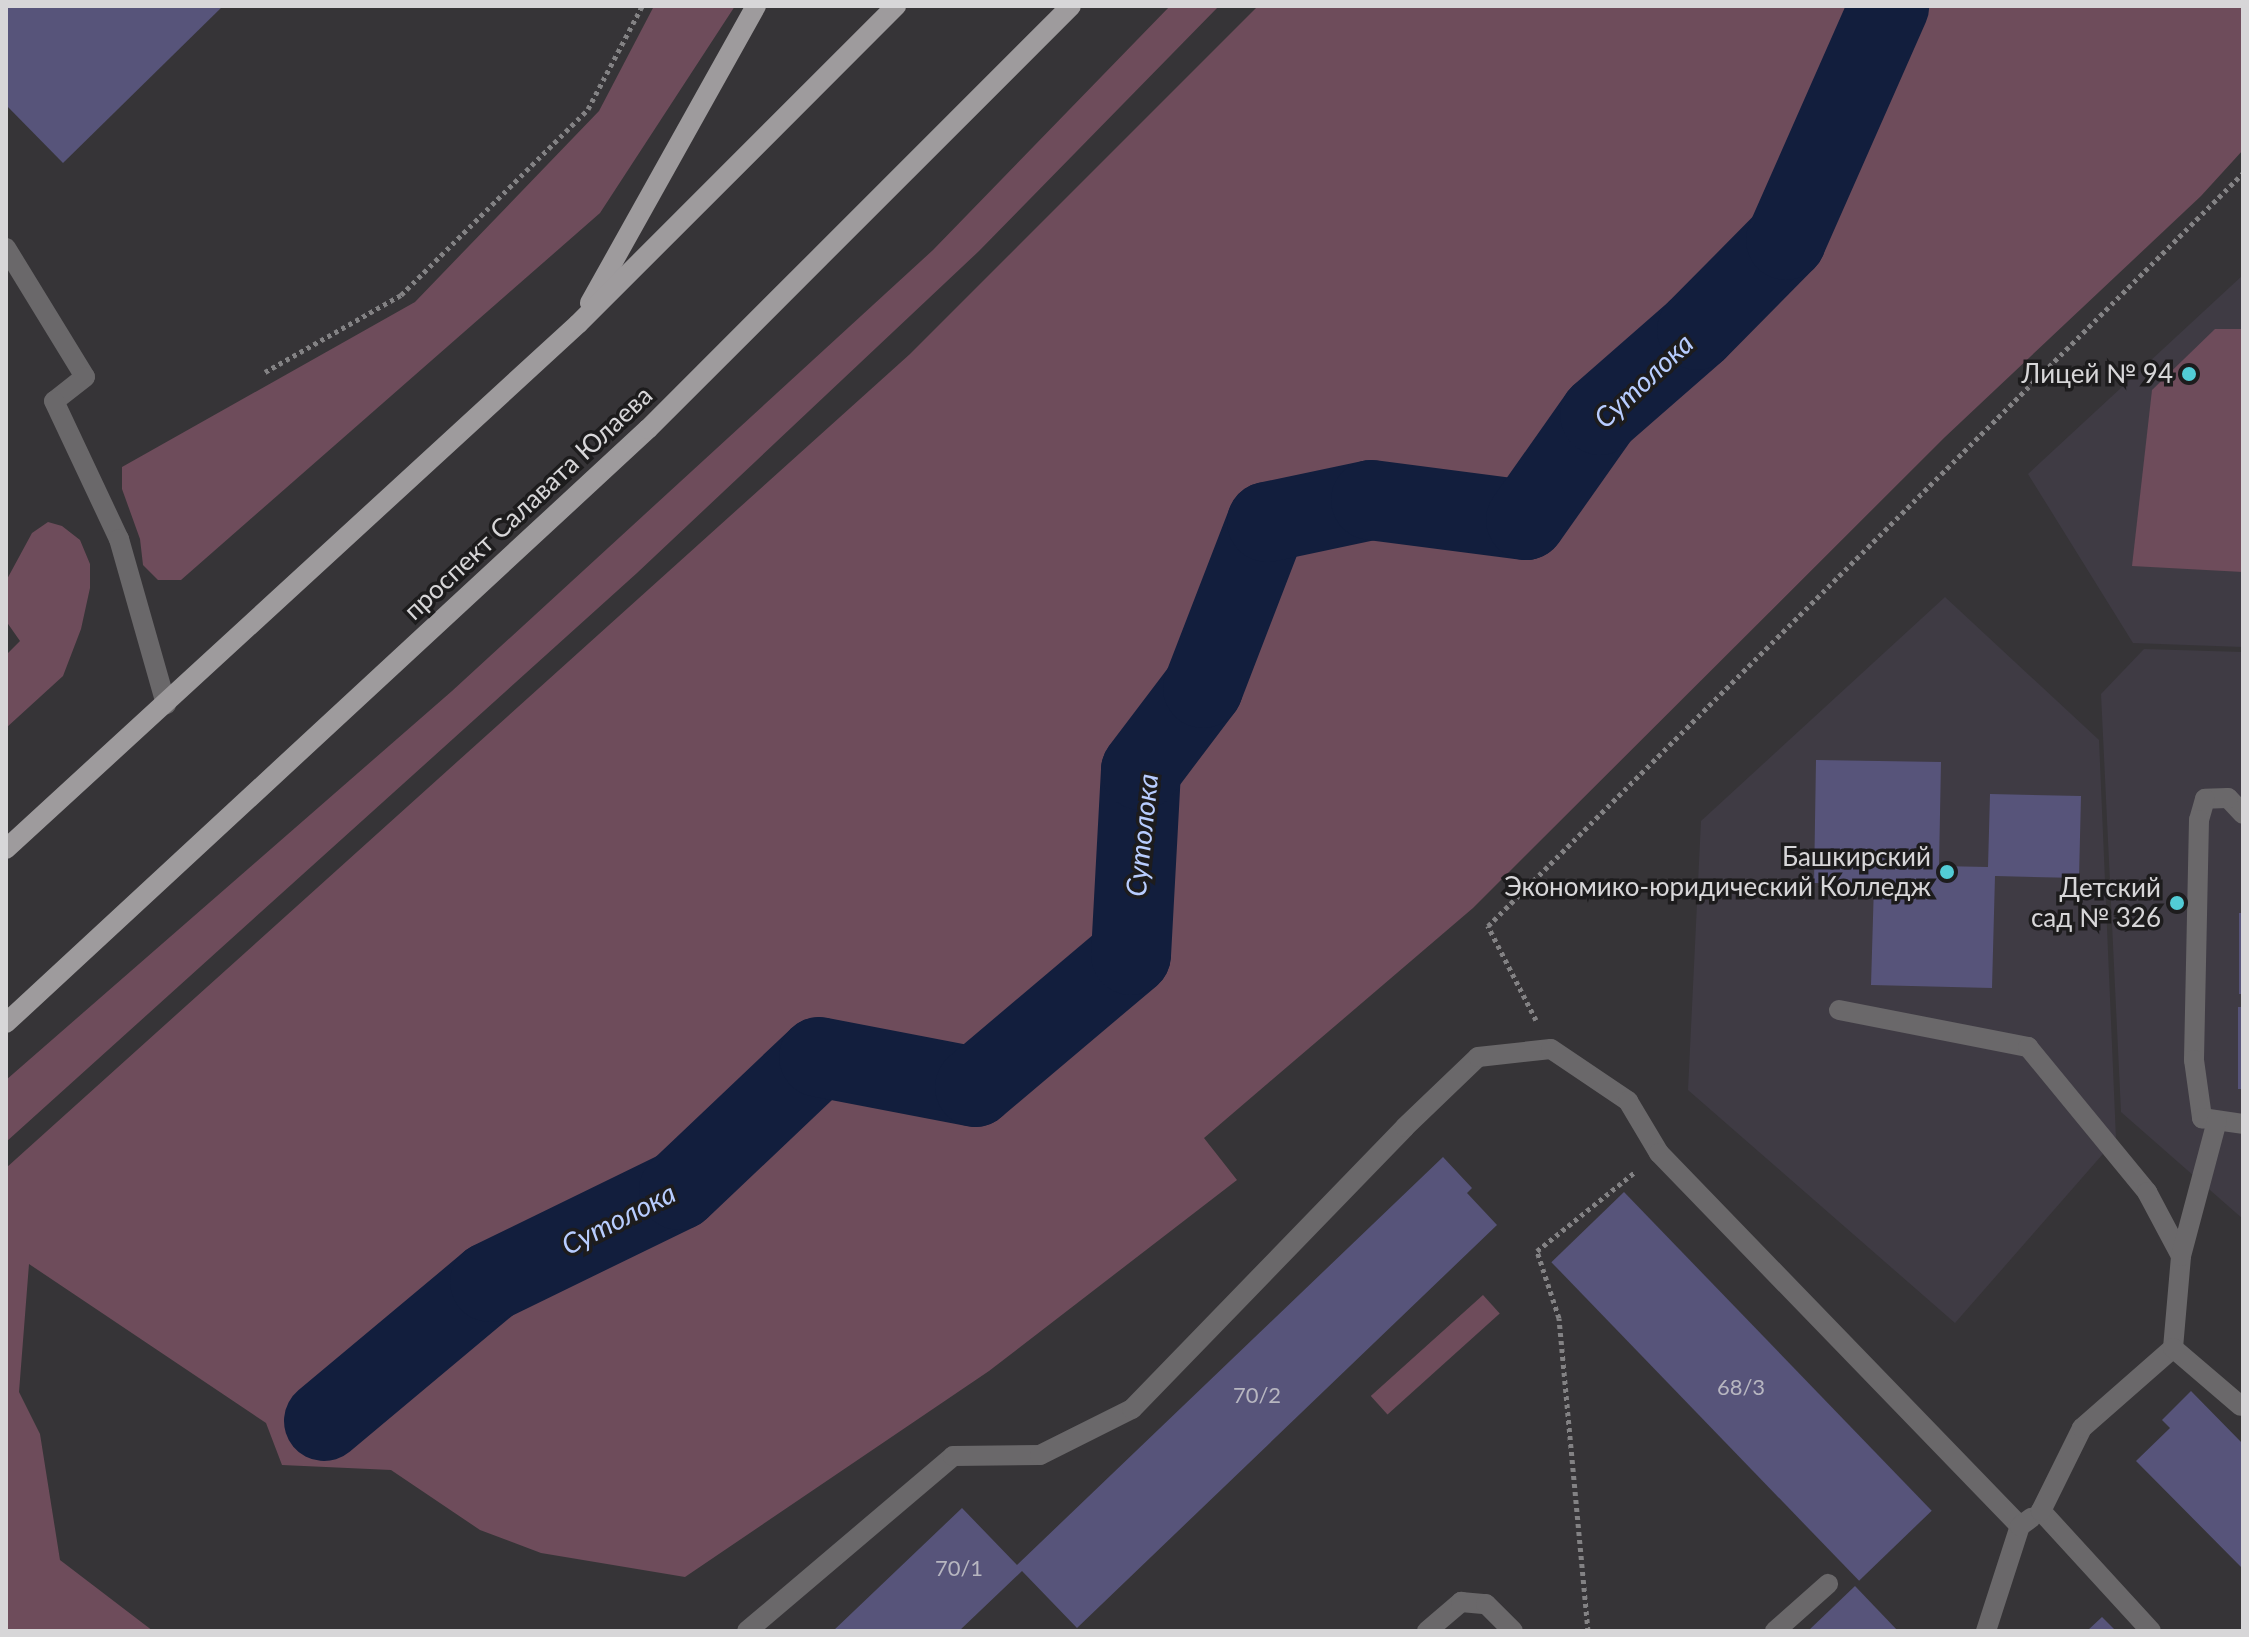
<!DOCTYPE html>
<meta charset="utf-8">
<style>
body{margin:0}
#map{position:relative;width:2249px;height:1637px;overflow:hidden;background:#363437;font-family:Lato,sans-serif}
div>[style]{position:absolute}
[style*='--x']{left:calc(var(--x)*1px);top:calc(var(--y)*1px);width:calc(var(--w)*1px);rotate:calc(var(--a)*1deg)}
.built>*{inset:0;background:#3f3b44}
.green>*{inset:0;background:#6e4c5b;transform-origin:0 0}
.river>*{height:80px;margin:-40px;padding:0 40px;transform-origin:40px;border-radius:40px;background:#121e3d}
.building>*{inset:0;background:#57547a;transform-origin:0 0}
.path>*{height:5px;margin-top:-2.5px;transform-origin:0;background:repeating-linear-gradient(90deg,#838284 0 4px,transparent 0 8px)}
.service>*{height:20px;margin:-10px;padding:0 10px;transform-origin:10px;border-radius:10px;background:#6a686a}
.primary>*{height:20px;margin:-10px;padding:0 10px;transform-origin:10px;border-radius:10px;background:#9e9b9d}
.dots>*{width:22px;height:22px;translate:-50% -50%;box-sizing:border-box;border:4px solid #1d1c1d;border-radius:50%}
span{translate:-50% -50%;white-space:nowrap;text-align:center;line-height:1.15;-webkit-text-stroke:7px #1d1c1d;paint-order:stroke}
.number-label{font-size:22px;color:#b7b6c0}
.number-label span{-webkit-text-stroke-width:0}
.poi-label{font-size:26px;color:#d7d6d8}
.right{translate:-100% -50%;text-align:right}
.street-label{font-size:26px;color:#d7d6d8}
.water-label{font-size:28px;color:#b8cdff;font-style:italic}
.frame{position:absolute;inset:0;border:8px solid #d7d6d8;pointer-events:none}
</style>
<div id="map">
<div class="built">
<i style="clip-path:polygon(2243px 275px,2243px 647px,2133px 643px,2028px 474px)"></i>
<i style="clip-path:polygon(1945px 597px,2099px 740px,2116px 1139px,1955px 1323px,1688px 1090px,1701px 821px)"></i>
<i style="clip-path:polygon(2144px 649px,2243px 652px,2243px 1219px,2121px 1112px,2101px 694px)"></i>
</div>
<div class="green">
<i style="clip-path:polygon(654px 6px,735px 6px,600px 213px,181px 580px,158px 580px,143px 565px,140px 539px,122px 489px,122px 467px,415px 302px,599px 111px)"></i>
<i style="clip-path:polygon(1170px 6px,1219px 6px,979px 251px,637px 573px,6px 1142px,6px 1080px,452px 691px,933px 250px)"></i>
<i style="clip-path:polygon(1258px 6px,2243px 6px,2243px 150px,2201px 196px,1945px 437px,1473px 908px,1204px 1138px,1237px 1180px,989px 1371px,685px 1577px,541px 1553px,480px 1530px,391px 1470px,282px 1465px,266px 1423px,29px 1264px,19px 1392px,40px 1434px,60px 1560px,153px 1631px,6px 1631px,6px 1168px,910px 354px)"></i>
<i style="clip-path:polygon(2215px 329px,2243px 329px,2243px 572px,2132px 566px,2152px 390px)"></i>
<i style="clip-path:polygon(48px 522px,62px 526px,80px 540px,90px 564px,90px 588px,81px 629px,63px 676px,6px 728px,6px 655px,20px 641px,6px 621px,6px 581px,32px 533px)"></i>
<i style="left:1483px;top:1295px;width:25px;height:151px;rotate:48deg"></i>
</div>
<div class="river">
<i style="--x:324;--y:1421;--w:217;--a:-39.9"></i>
<i style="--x:490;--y:1282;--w:210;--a:-26"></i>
<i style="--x:679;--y:1190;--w:193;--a:-43.5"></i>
<i style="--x:819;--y:1057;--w:159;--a:10.9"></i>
<i style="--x:975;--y:1087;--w:204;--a:-40.2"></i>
<i style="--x:1131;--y:955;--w:185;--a:-86.9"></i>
<i style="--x:1141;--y:770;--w:103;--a:-52.9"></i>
<i style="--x:1203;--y:688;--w:178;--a:-68.9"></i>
<i style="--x:1267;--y:522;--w:106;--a:-11.9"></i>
<i style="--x:1371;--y:500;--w:156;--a:7.4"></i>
<i style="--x:1526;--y:520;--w:128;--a:-54.8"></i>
<i style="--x:1600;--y:415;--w:129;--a:-41.2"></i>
<i style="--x:1697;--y:330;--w:127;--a:-45.3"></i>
<i style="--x:1786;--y:240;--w:256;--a:-66.2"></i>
</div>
<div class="building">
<i style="clip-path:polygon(6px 6px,223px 6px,63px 163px,6px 105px)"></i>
<i style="clip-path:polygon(1816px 760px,1941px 762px,1939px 866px,1988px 867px,1990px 794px,2081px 796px,2079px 878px,1995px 876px,1992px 988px,1871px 985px,1874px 884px,1814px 883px)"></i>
<i style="left:2239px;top:913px;width:4px;height:81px"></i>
<i style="left:2238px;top:1007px;width:5px;height:82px"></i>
<i style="clip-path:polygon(1443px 1157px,1472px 1188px,1467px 1193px,1497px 1225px,1077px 1628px,1022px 1571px,959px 1631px,833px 1631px,962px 1508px,1017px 1565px)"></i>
<i style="left:1624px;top:1192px;width:443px;height:101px;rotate:46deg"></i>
<i style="clip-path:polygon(2191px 1391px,2243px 1444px,2243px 1569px,2136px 1461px,2170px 1428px,2162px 1420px)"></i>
<i style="clip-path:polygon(1855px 1586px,1898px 1631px,1808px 1631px)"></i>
<i style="clip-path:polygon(2102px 1617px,2116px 1631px,2087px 1631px)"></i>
</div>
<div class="path">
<i style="--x:265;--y:372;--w:156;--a:-29.5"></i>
<i style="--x:401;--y:295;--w:264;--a:-44.8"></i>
<i style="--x:588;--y:109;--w:116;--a:-62.3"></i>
<i style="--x:1536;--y:1020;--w:106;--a:-117.1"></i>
<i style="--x:1488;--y:926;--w:1066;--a:-44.92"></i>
<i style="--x:1588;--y:1631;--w:314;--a:-95.3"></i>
<i style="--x:1559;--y:1318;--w:71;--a:-108.2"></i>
<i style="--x:1537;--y:1251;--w:126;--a:-38.9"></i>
</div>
<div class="service">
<i style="--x:6;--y:248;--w:151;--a:58.5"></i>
<i style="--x:85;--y:377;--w:39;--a:142"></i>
<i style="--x:54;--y:401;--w:153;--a:64.8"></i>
<i style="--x:119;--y:539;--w:172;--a:74.1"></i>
<i style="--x:2243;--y:814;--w:22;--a:-133"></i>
<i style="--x:2228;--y:798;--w:23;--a:178"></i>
<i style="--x:2205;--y:799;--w:22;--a:106"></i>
<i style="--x:2199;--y:820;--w:240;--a:91.2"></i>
<i style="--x:2194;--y:1060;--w:59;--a:82.1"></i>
<i style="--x:2202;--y:1118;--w:41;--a:8.3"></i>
<i style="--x:1839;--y:1010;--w:193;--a:11.1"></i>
<i style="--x:2028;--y:1047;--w:188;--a:50.6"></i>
<i style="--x:2147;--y:1192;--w:72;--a:62"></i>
<i style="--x:2173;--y:1348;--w:92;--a:-85"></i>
<i style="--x:2181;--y:1256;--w:140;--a:-75.1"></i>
<i style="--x:747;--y:1631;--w:270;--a:-40.3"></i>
<i style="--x:953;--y:1456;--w:87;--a:-0.7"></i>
<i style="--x:1040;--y:1455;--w:103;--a:-26.6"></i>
<i style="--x:1132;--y:1409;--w:392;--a:-45.9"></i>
<i style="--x:1405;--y:1127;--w:101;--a:-43.8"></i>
<i style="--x:1478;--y:1057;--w:73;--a:-6.3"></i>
<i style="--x:1551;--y:1049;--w:93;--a:34"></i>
<i style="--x:1628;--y:1101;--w:61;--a:59.2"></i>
<i style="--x:1659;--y:1153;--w:519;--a:45.94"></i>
<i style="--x:1427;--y:1631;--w:45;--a:-40.5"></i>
<i style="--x:1461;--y:1602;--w:25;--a:5"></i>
<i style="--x:1486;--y:1604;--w:38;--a:45"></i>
<i style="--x:1775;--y:1631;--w:71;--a:-41.6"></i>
<i style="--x:1986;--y:1631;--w:110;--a:-72.1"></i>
<i style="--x:2020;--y:1526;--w:14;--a:-36"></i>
<i style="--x:2151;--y:1631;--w:163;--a:-132.5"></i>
<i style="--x:2041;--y:1511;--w:93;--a:-63.7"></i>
<i style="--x:2082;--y:1428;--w:121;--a:-41.3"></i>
<i style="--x:2173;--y:1348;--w:89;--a:40.5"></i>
</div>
<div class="primary">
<i style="--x:590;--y:303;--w:340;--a:-60.8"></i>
<i style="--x:6;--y:849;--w:776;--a:-42.55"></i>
<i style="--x:578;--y:324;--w:450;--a:-45"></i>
<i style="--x:6;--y:1023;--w:875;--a:-42.78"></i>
<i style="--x:648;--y:429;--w:598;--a:-45"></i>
</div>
<div class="dots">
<i style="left:2189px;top:374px;background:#52ccd6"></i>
<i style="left:1947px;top:872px;background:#52ccd6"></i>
<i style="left:2177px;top:903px;background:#52ccd6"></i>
</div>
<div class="number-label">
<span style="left:1741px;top:1387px">68/3</span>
<span style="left:1257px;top:1395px">70/2</span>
<span style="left:959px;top:1568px">70/1</span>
</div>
<div class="poi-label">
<span class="right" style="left:2173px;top:374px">Лицей № 94</span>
<span class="right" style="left:1931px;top:872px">Башкирский<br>Экономико-юридический Колледж</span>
<span class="right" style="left:2161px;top:903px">Детский<br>сад № 326</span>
</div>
<div class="street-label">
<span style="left:528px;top:503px;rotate:-43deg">проспект Салавата Юлаева</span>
</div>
<div class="water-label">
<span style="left:1643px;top:380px;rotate:-43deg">Сутолока</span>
<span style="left:1141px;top:835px;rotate:-84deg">Сутолока</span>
<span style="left:618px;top:1218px;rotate:-27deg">Сутолока</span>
</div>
<div class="frame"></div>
</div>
